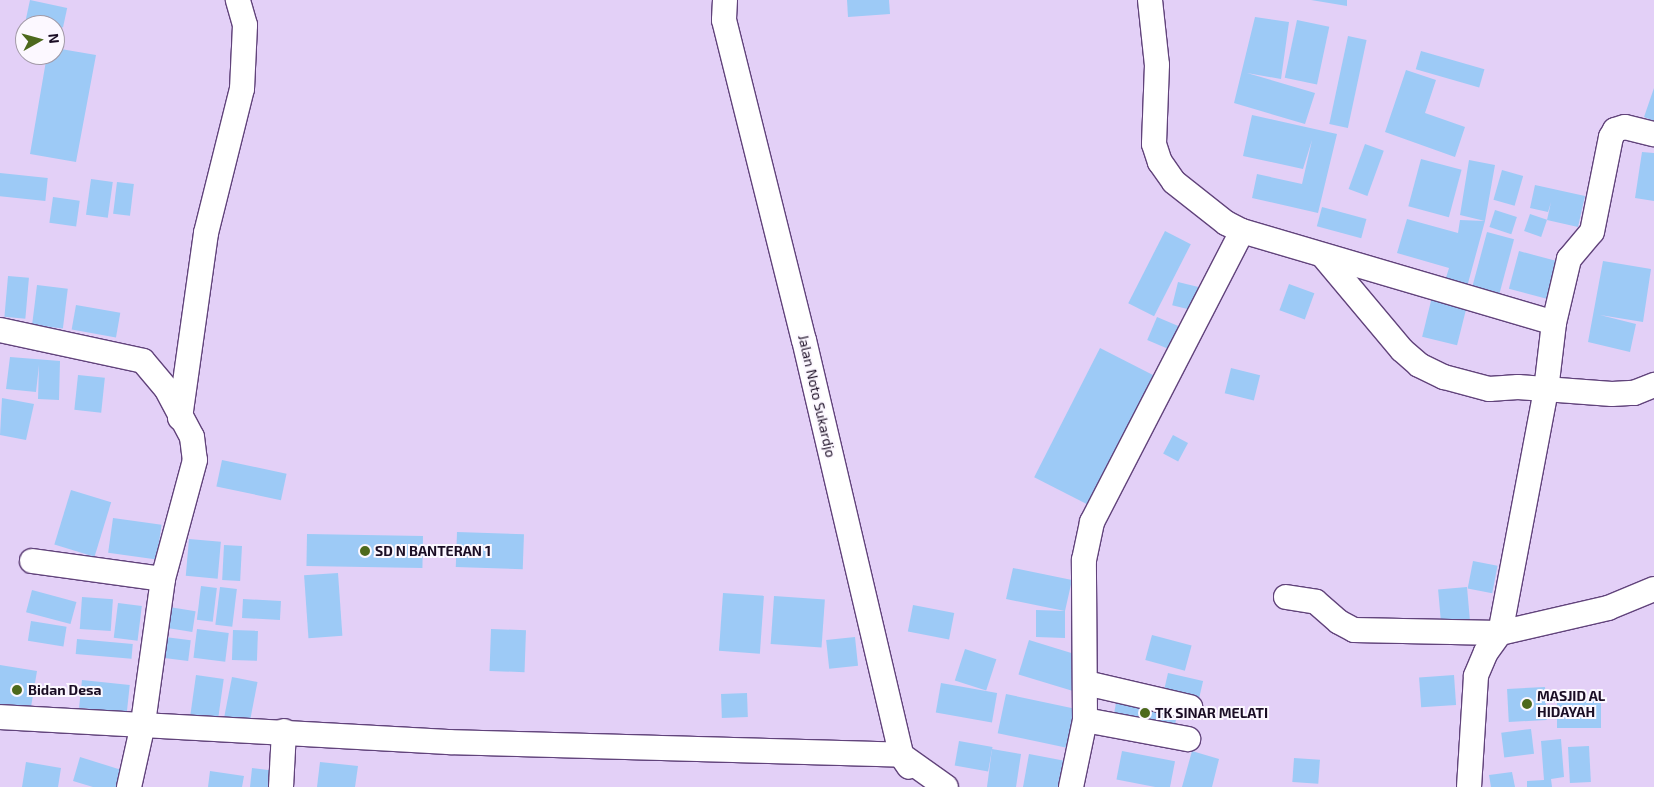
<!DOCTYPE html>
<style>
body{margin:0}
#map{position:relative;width:1654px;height:787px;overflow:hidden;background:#e3d0f7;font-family:"Exo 2",sans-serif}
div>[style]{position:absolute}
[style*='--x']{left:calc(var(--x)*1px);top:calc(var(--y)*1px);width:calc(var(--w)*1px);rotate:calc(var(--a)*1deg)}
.building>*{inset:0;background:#9dcaf6;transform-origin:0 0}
.roads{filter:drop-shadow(1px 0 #61437b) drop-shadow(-1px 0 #61437b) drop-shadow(0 1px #61437b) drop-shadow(0 -1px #61437b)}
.minor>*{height:24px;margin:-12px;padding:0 12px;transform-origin:12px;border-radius:12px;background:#fff}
.dots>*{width:14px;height:14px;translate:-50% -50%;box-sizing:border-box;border:2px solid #fcf8ff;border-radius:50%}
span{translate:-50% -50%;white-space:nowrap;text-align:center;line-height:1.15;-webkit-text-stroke:4px #fcf8ff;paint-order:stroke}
.street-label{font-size:14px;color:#1a0d24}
.poi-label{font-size:14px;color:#1a0d24;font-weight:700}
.left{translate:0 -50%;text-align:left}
.north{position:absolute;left:15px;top:15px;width:50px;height:50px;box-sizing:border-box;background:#fcf8ff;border:1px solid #a29aa7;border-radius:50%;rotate:83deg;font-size:14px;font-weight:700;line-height:20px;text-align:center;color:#1a0d24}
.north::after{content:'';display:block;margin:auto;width:18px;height:22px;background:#4d691d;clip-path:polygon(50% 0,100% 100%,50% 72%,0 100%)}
</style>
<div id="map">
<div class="building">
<i style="left:30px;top:0;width:38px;height:20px;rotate:12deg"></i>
<i style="clip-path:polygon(847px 0,889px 0,890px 14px,848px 17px)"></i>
<i style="clip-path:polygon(1311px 0,1347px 0,1347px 6px)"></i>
<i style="clip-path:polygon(1255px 17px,1289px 22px,1281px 79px,1247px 73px,1315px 93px,1305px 124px,1234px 103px)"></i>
<i style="left:1297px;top:20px;width:33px;height:59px;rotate:12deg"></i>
<i style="left:1348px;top:36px;width:19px;height:90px;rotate:12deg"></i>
<i style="clip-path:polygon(55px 48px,96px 55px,76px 162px,30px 154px,47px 55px,55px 55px)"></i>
<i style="left:1421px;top:51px;width:66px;height:19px;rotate:16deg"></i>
<i style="clip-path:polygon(1406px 70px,1436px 80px,1425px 113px,1465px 127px,1455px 157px,1385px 132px)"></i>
<i style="clip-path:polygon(1654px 88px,1654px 121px,1644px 117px)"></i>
<i style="clip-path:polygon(1252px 115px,1337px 134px,1318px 213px,1252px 198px,1257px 174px,1302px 184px,1312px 140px,1303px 169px,1243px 156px)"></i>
<i style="left:1365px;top:144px;width:20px;height:48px;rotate:20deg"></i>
<i style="clip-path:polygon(1642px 152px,1654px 153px,1654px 201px,1635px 198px)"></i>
<i style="left:1421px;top:159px;width:42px;height:49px;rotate:15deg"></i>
<i style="clip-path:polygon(1469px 160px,1495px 165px,1485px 221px,1467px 287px,1445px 281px,1449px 268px,1397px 253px,1407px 219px,1458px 233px,1460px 220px,1485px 221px,1460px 215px)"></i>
<i style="left:1502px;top:170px;width:22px;height:31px;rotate:16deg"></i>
<i style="left:0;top:173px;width:48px;height:23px;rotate:6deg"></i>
<i style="left:91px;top:179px;width:22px;height:36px;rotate:8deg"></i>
<i style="left:117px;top:182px;width:17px;height:32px;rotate:7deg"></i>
<i style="clip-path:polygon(1535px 185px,1585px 196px,1578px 227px,1547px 220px,1551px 202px,1548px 212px,1530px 208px)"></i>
<i style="left:53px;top:197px;width:27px;height:26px;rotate:8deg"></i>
<i style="left:1322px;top:207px;width:46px;height:20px;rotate:15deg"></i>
<i style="left:1495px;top:210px;width:23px;height:18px;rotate:18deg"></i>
<i style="left:1530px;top:214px;width:18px;height:18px;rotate:19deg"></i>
<i style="left:1165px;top:231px;width:29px;height:81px;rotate:27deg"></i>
<i style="left:1487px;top:232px;width:28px;height:56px;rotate:15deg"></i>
<i style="left:1519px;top:251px;width:39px;height:39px;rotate:15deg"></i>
<i style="clip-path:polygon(1603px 261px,1651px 269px,1643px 322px,1600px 315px,1636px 324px,1630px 352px,1588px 342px)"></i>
<i style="left:8px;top:276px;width:21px;height:41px;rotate:5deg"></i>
<i style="left:1178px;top:282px;width:21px;height:24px;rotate:14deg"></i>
<i style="left:1289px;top:284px;width:27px;height:28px;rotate:20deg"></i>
<i style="left:37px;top:285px;width:31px;height:40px;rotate:7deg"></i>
<i style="left:1433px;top:293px;width:36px;height:45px;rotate:14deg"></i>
<i style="left:76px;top:305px;width:45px;height:25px;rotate:10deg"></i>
<i style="left:1157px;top:317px;width:25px;height:25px;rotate:23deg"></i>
<i style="left:1100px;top:348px;width:60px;height:145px;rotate:27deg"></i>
<i style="clip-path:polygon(10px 357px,60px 361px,59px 400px,38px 399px,39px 365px,36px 392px,6px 389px)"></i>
<i style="left:1231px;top:368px;width:30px;height:26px;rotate:14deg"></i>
<i style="left:78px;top:375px;width:27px;height:35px;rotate:6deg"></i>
<i style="clip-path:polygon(2px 398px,34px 404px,26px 440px,0 435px)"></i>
<i style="left:1173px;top:435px;width:17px;height:21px;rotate:28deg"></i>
<i style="left:222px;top:460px;width:66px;height:27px;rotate:12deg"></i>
<i style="left:71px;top:490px;width:42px;height:57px;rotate:17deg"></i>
<i style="left:113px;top:518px;width:49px;height:35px;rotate:8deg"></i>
<i style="left:457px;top:532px;width:67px;height:35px;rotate:2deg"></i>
<i style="left:307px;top:534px;width:116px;height:32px;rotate:1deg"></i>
<i style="left:189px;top:539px;width:32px;height:37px;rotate:5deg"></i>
<i style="left:224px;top:545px;width:18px;height:35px;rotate:3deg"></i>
<i style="left:1473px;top:561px;width:25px;height:28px;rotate:11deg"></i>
<i style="clip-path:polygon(1013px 568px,1072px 580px,1065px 611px,1065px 638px,1036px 637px,1036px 610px,1065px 611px,1006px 599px)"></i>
<i style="left:338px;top:573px;width:63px;height:34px;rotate:86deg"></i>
<i style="left:201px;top:586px;width:16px;height:34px;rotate:7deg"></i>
<i style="left:220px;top:587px;width:17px;height:38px;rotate:7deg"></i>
<i style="left:1467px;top:587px;width:38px;height:29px;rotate:85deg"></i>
<i style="left:32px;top:590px;width:46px;height:23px;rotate:15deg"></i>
<i style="left:723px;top:593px;width:41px;height:58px;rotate:4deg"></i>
<i style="left:774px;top:596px;width:51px;height:48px;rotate:4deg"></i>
<i style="left:82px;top:597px;width:31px;height:32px;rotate:4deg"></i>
<i style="left:243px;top:599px;width:38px;height:19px;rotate:3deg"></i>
<i style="left:118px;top:603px;width:24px;height:35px;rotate:7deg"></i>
<i style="left:913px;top:605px;width:42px;height:27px;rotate:11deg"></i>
<i style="left:163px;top:606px;width:33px;height:21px;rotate:9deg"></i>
<i style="left:31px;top:621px;width:36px;height:20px;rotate:9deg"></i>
<i style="left:197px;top:629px;width:32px;height:29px;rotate:7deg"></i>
<i style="left:491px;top:629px;width:35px;height:42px;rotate:2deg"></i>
<i style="left:233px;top:630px;width:25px;height:30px;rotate:2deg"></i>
<i style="left:1152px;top:635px;width:41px;height:26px;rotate:15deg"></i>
<i style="left:157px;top:636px;width:34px;height:21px;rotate:7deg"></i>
<i style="left:855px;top:637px;width:29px;height:29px;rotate:84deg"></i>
<i style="left:77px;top:639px;width:56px;height:15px;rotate:5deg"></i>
<i style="left:1029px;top:640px;width:57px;height:36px;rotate:17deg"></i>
<i style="left:965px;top:649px;width:33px;height:33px;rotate:18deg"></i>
<i style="clip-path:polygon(0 665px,37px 671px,30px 713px,0 708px)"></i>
<i style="left:1168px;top:673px;width:36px;height:24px;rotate:13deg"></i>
<i style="left:196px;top:675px;width:28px;height:42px;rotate:8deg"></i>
<i style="left:1454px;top:675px;width:30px;height:35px;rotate:86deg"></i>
<i style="left:232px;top:677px;width:26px;height:44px;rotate:11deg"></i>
<i style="left:82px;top:680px;width:48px;height:28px;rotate:6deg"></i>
<i style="left:941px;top:683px;width:57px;height:30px;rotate:10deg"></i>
<i style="left:1545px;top:687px;width:33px;height:38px;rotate:87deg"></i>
<i style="left:747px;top:693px;width:24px;height:26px;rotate:88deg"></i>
<i style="left:1006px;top:694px;width:79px;height:40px;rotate:12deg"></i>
<i style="left:1117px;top:697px;width:62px;height:21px;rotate:10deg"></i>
<i style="left:1557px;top:700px;width:44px;height:28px"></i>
<i style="left:1531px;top:729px;width:25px;height:30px;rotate:83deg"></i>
<i style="clip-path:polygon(1561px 739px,1564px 777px,1551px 779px,1552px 787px,1527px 787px,1527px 781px,1544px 780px,1541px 741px)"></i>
<i style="left:959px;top:741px;width:34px;height:25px;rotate:10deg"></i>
<i style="left:1589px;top:746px;width:36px;height:21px;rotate:87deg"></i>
<i style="clip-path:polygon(992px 749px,1021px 754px,1016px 787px,987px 787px)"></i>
<i style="left:1122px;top:751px;width:54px;height:29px;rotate:11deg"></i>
<i style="clip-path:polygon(1192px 751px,1219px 759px,1212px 787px,1182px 787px)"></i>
<i style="clip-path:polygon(1029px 754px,1071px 762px,1066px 787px,1023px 787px)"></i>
<i style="clip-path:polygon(80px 757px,128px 772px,123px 787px,93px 787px,73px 781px)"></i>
<i style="left:1294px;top:758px;width:26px;height:24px;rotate:4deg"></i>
<i style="clip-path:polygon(26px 762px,61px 768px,58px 787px,22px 787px)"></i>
<i style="clip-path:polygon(320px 762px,358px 766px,355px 787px,317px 787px)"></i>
<i style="clip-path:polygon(252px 768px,276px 771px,274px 787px,250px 787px)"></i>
<i style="clip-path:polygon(210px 771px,244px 776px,242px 787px,208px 787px)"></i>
<i style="clip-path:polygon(1512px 772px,1515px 787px,1491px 787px,1489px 775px)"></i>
</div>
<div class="roads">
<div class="minor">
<i style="--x:725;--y:0;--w:20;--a:93"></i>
<i style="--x:724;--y:20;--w:330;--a:76"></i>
<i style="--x:804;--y:340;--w:426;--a:76.8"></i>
<i style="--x:901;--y:755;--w:14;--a:56"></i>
<i style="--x:1150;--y:0;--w:65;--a:83.9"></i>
<i style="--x:1157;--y:65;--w:79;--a:92.2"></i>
<i style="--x:1154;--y:144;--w:19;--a:72"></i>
<i style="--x:1160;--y:162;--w:24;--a:55"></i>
<i style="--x:1174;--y:182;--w:66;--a:38.3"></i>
<i style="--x:1226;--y:223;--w:18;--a:27"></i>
<i style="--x:1242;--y:231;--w:325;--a:16.4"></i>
<i style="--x:1554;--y:323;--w:67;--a:96.8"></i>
<i style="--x:1546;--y:390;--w:247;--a:100.7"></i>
<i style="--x:1500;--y:633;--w:24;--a:126"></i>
<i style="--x:1486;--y:652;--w:26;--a:113"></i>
<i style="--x:1476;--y:676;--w:111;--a:93.6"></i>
<i style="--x:1324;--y:257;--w:121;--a:50"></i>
<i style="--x:1402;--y:350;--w:23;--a:41"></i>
<i style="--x:1419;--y:365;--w:28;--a:26"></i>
<i style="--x:1444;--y:377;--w:47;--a:14.9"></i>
<i style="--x:1489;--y:389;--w:29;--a:-4"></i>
<i style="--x:1518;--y:387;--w:94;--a:4.3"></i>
<i style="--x:1612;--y:394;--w:22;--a:-3"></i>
<i style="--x:1634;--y:393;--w:22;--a:-22"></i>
<i style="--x:1554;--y:323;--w:66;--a:-76.8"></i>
<i style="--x:1569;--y:259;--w:35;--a:-50"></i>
<i style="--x:1592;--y:232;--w:97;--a:-78.7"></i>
<i style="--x:1611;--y:137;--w:8;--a:-60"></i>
<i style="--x:1615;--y:130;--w:10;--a:-17"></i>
<i style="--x:1625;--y:127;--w:30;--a:14"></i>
<i style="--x:0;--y:330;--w:146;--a:12.2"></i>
<i style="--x:143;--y:361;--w:35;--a:50"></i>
<i style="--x:166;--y:388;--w:55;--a:62"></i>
<i style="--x:192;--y:437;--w:23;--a:83"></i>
<i style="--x:195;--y:460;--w:123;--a:105.1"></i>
<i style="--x:163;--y:579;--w:146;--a:97.9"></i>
<i style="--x:143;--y:724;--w:65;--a:102.5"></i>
<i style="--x:180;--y:418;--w:187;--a:-82"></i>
<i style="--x:206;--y:233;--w:148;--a:-76"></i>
<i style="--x:242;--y:89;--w:64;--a:-87.3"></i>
<i style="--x:245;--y:25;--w:26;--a:-106"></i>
<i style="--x:32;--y:561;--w:132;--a:7.8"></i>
<i style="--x:1286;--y:597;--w:30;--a:9"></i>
<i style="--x:1316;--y:602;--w:30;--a:41"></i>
<i style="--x:1339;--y:622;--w:17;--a:28"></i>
<i style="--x:1354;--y:630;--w:146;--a:1.2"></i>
<i style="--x:1500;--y:633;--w:111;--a:-13"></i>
<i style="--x:1608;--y:608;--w:50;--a:-22.4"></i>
<i style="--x:1086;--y:683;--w:107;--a:13"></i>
<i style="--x:0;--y:717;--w:450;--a:3.2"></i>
<i style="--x:449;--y:742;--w:452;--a:1.6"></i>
<i style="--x:901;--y:755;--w:55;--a:35.4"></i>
<i style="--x:1085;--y:720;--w:105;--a:10.5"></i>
<i style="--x:281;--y:787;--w:56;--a:-86.9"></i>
<i style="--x:1071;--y:787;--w:68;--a:-78.2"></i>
<i style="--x:1085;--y:720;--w:160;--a:-90.4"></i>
<i style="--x:1084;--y:560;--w:39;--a:-78"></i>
<i style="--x:1092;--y:522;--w:327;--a:-62.7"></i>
</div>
</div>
<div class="dots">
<i style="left:365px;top:551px;background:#4d691d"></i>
<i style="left:17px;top:690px;background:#4d691d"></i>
<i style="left:1527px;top:704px;background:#4d691d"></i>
<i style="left:1145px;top:713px;background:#4d691d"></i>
</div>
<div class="street-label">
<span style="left:817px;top:396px;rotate:77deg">Jalan Noto Sukardjo</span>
</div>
<div class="poi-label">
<span class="left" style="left:375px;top:551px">SD N BANTERAN 1</span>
<span class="left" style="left:28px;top:690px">Bidan Desa</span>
<span class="left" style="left:1537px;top:704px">MASJID AL<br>HIDAYAH</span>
<span class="left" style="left:1155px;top:713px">TK SINAR MELATI</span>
</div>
<div class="north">N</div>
</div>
